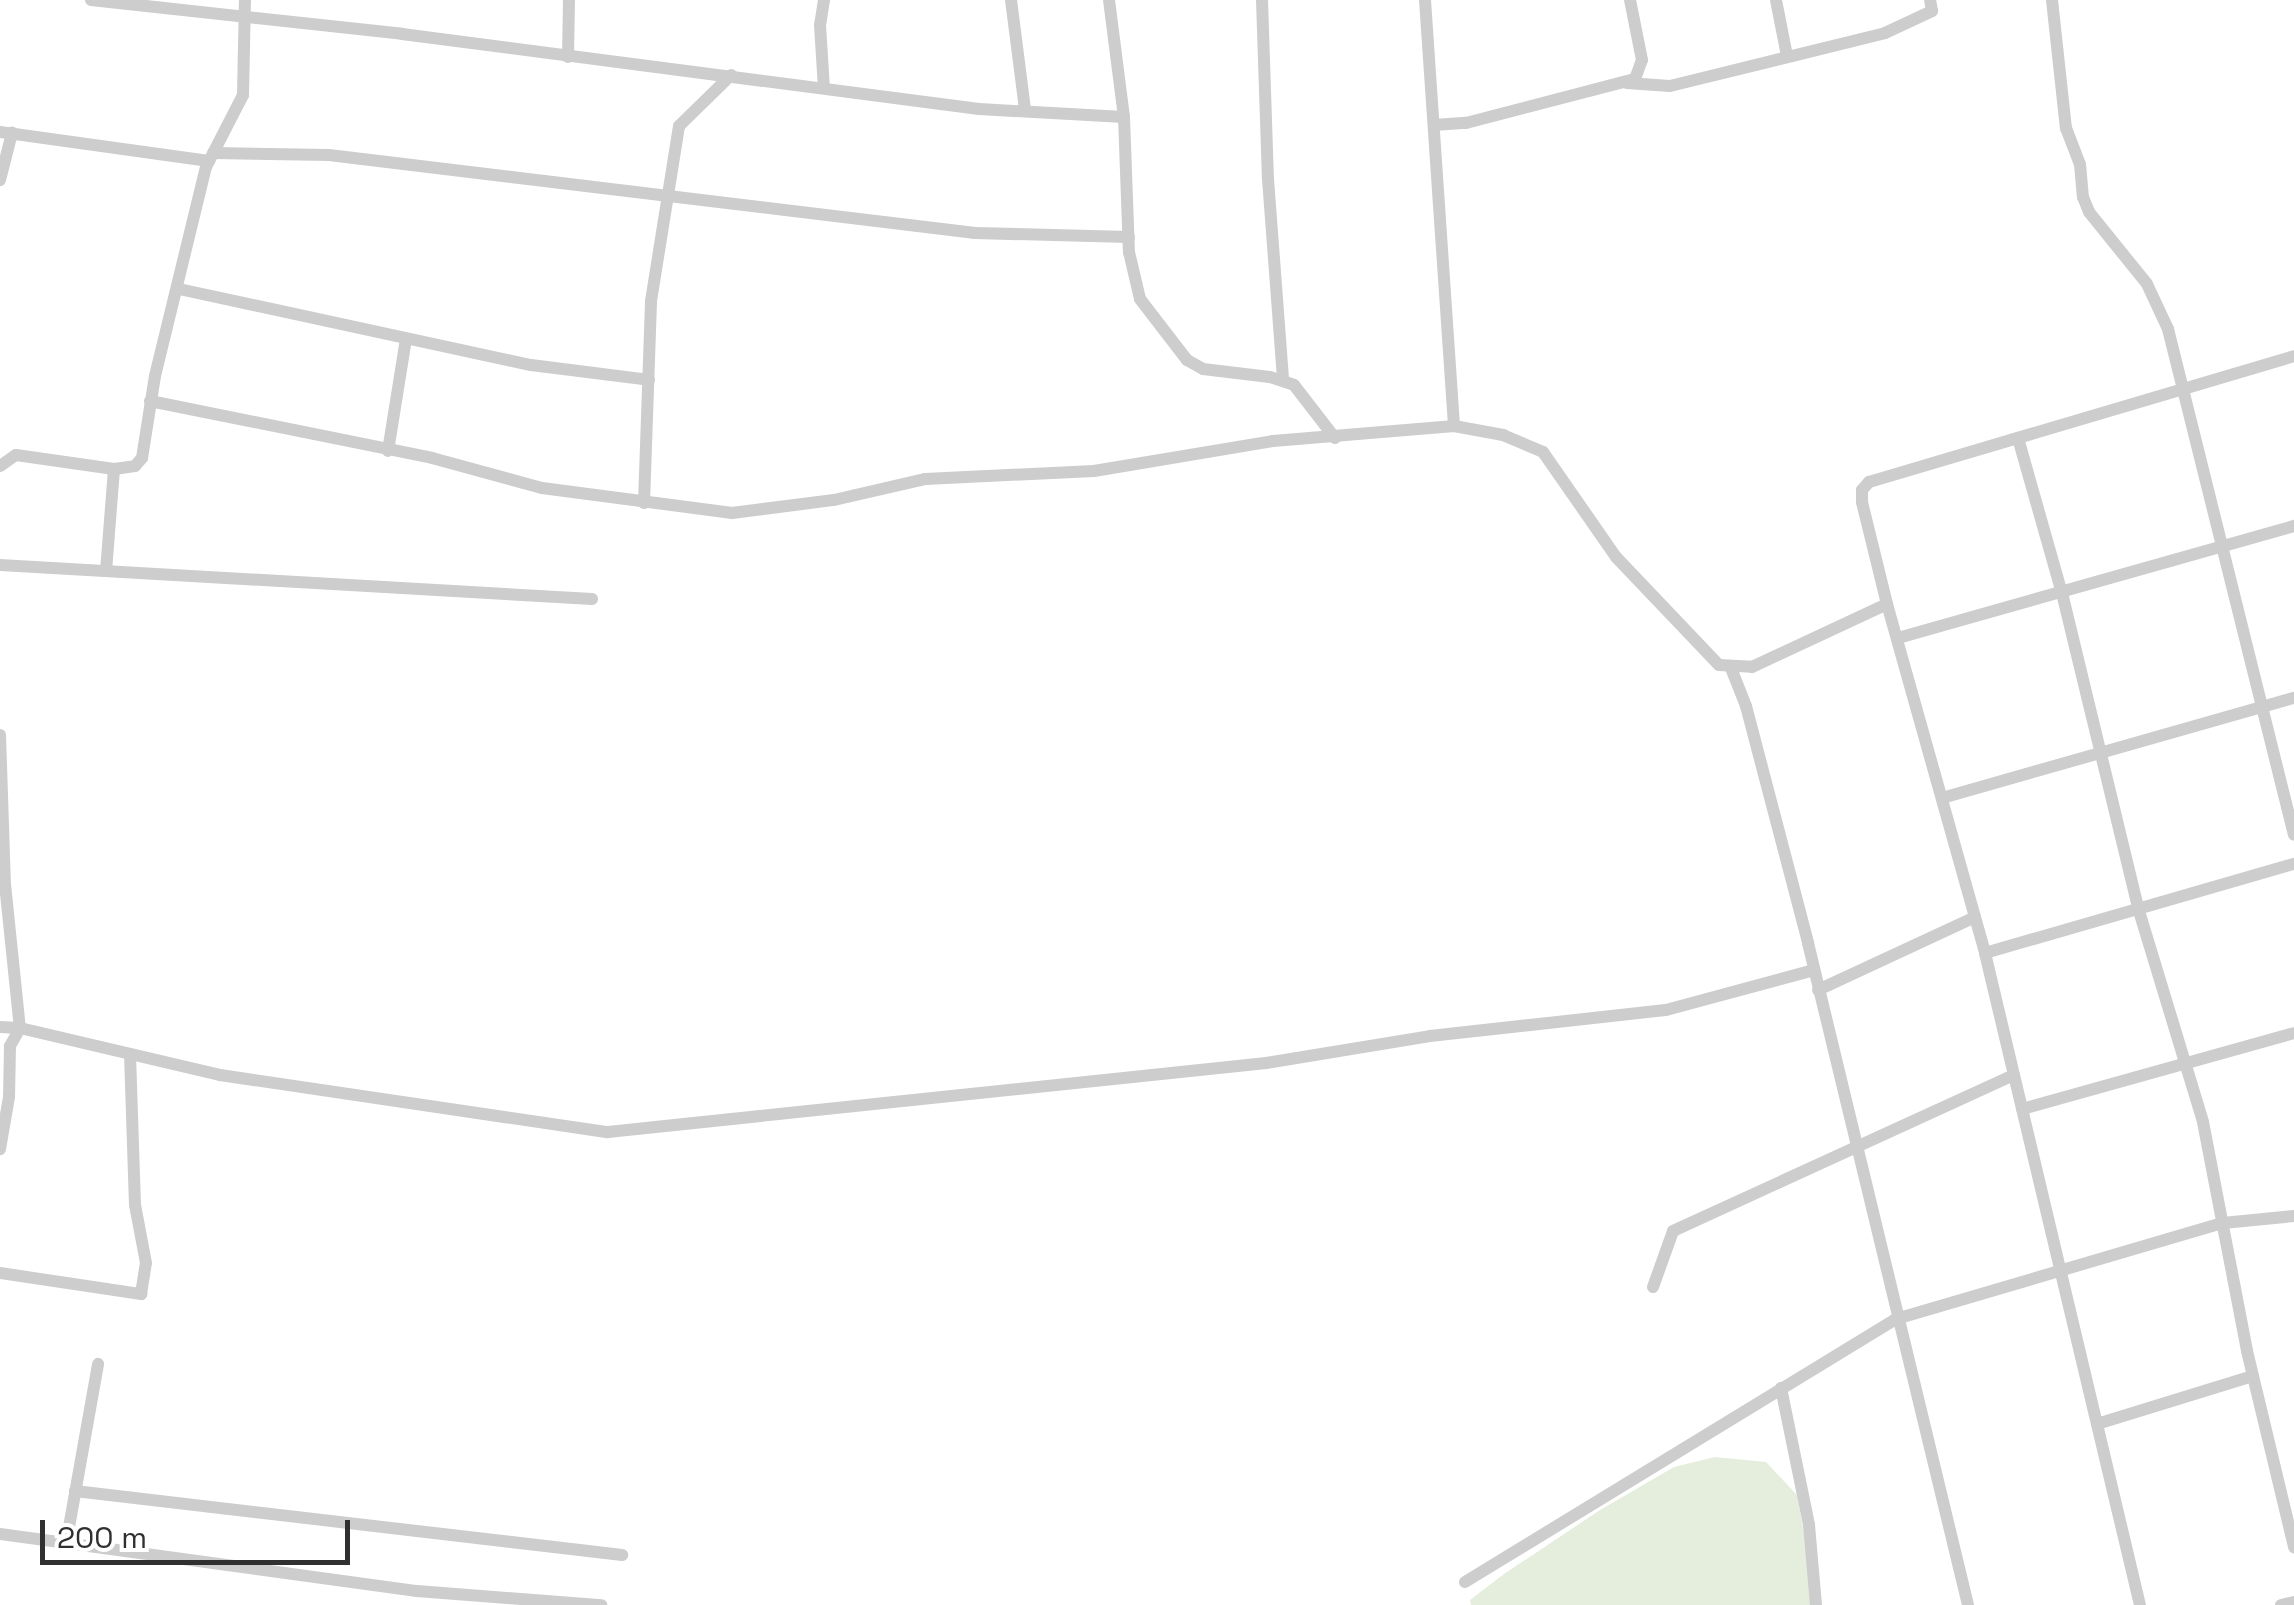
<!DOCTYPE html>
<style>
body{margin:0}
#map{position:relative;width:2294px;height:1605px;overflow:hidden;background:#fff;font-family:"Space Grotesk",sans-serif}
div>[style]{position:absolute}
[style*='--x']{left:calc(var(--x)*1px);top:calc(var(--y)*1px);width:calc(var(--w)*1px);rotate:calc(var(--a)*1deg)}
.green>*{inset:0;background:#e5eedd}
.street>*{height:12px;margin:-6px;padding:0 6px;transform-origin:6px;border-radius:6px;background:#cdcdcd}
span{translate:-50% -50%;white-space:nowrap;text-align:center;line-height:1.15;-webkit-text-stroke:10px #fff;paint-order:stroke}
.scale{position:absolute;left:40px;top:1520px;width:310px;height:45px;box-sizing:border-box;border:5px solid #303030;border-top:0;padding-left:12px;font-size:30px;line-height:35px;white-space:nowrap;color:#303030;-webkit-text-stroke:8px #fff;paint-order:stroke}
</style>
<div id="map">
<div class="green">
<i style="clip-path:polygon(1715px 1457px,1766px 1462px,1797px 1495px,1808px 1554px,1811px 1605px,1471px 1605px,1470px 1600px,1504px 1574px,1600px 1510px,1674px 1467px)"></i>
</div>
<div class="street">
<i style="--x:91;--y:0;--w:313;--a:6.2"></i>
<i style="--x:402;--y:34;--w:582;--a:7.41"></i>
<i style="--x:979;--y:109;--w:145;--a:3.2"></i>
<i style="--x:824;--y:0;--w:25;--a:99"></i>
<i style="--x:820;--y:25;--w:63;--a:86.4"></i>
<i style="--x:1011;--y:0;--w:111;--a:82.7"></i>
<i style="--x:1109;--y:0;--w:118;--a:82.7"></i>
<i style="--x:1124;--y:117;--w:135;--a:87.9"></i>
<i style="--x:1129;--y:252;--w:48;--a:76.8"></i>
<i style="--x:1140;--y:299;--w:77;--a:52.4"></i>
<i style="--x:1187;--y:360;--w:18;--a:29"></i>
<i style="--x:1203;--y:369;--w:67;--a:6.8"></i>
<i style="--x:1270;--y:377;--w:25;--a:18"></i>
<i style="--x:1294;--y:385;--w:67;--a:52.3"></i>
<i style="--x:1262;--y:0;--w:179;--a:88.1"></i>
<i style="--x:1268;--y:179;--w:202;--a:85.7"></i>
<i style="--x:1425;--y:0;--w:427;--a:86.1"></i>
<i style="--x:1776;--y:0;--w:57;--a:78.9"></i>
<i style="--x:2052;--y:0;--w:129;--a:83.8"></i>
<i style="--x:2066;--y:128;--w:39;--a:69"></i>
<i style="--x:2080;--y:164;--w:33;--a:85"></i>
<i style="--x:2083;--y:197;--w:16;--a:68"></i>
<i style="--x:2089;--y:212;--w:92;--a:51.1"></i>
<i style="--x:2147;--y:284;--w:50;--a:65"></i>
<i style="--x:2168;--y:329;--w:521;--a:76.02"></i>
<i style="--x:568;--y:57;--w:57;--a:-89"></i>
<i style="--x:1627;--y:83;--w:43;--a:4"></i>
<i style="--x:1670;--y:86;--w:221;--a:-13.8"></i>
<i style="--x:1885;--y:33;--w:52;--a:-25.1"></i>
<i style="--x:1932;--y:11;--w:11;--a:-100"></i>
<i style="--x:1434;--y:125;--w:32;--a:-4"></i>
<i style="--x:1466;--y:123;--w:175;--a:-14.6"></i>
<i style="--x:1635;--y:79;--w:20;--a:-70"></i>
<i style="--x:1642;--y:60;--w:61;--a:-101.3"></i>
<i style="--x:0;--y:132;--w:211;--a:7.9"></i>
<i style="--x:213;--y:153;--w:116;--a:1"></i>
<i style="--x:329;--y:155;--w:651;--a:6.88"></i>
<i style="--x:975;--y:233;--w:154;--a:1.5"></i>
<i style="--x:0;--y:180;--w:49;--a:-75.7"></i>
<i style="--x:179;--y:289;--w:360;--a:12.2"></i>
<i style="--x:531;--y:365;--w:119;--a:7.2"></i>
<i style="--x:150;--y:401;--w:288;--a:11.4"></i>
<i style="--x:432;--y:458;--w:114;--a:15.3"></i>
<i style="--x:542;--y:488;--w:192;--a:7.5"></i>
<i style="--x:732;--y:513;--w:103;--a:-7.3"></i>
<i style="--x:834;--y:500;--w:93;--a:-13"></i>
<i style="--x:925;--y:479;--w:169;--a:-2.7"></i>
<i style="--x:1094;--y:471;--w:181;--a:-9.5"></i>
<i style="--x:1273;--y:441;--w:182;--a:-4.7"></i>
<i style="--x:1454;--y:426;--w:50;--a:10.4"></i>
<i style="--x:1503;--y:435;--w:43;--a:23"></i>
<i style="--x:1543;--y:452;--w:128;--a:55.2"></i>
<i style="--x:1616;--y:557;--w:149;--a:46.4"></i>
<i style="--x:1719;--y:665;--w:33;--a:3"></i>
<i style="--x:1752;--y:667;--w:149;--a:-25"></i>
<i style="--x:1887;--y:604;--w:362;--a:74.3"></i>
<i style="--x:1985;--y:953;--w:670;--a:76.63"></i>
<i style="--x:2018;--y:438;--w:161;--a:74.2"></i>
<i style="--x:2062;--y:593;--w:327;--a:76.4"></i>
<i style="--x:2139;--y:911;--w:220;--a:73.1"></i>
<i style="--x:2203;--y:1122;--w:233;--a:79.1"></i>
<i style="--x:2247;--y:1351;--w:202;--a:76.5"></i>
<i style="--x:388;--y:451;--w:114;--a:-80.9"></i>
<i style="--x:0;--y:466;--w:19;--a:-35"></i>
<i style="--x:16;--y:455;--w:99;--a:8.1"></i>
<i style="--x:114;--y:469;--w:21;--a:-8"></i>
<i style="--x:135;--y:466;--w:11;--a:-49"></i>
<i style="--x:142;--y:458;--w:83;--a:-81"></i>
<i style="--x:155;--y:376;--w:215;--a:-76.3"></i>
<i style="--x:206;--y:167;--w:81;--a:-62.8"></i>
<i style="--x:243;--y:95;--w:95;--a:-88.8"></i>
<i style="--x:644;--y:503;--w:202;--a:-88"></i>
<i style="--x:651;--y:301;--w:177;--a:-80.9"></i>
<i style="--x:679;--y:126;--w:73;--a:-44.4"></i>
<i style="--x:0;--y:565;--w:593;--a:3.29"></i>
<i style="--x:106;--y:571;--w:102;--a:-85.5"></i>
<i style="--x:1887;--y:604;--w:105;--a:-103.8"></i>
<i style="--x:1862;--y:502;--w:12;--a:-90"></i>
<i style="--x:1862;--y:490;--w:11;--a:-49"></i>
<i style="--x:1869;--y:482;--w:443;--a:-16.5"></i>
<i style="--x:1898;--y:638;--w:412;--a:-15.8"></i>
<i style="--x:1731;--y:668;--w:41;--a:68.5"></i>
<i style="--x:1746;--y:706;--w:245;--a:75.3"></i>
<i style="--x:1808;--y:943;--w:681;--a:76.41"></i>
<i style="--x:0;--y:735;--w:149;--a:88.1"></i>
<i style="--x:5;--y:884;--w:145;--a:84.1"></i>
<i style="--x:20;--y:1028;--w:21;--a:119"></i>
<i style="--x:10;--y:1046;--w:51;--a:91.1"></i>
<i style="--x:9;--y:1097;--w:53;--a:99.8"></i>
<i style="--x:1942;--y:798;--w:366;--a:-15.9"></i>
<i style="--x:1985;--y:953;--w:322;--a:-16.1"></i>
<i style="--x:1818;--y:990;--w:173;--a:-24.9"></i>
<i style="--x:0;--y:1027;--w:20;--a:3"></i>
<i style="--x:20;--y:1028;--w:205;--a:13.2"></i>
<i style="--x:220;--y:1075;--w:392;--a:8.4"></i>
<i style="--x:608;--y:1132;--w:662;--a:-5.99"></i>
<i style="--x:1266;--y:1063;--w:166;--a:-9.3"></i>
<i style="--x:1430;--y:1036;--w:237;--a:-6.3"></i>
<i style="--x:1666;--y:1010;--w:153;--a:-15.1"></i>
<i style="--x:2022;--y:1109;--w:282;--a:-15.6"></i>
<i style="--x:0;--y:1273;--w:143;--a:8.5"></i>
<i style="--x:141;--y:1294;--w:31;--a:-81"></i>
<i style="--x:146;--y:1263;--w:59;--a:-100.7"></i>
<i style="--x:135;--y:1205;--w:150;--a:-91.9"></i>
<i style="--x:1653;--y:1287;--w:59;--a:-70.3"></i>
<i style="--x:1673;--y:1231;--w:375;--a:-24.6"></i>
<i style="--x:1781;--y:1388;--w:140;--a:78.4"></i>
<i style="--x:1809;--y:1525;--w:80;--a:85"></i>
<i style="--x:2097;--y:1424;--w:163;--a:-17.1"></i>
<i style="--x:75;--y:1491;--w:551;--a:6.67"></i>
<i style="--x:0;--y:1534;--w:421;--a:7.8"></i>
<i style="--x:417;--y:1591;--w:185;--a:4.4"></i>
<i style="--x:66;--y:1544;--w:183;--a:-79.9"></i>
<i style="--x:1465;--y:1582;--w:505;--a:-31.39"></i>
<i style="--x:1896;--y:1319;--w:341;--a:-16.4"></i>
<i style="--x:2223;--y:1223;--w:71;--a:-5.6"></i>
<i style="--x:2281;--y:1605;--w:13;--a:-13"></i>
</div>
<div class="scale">200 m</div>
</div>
